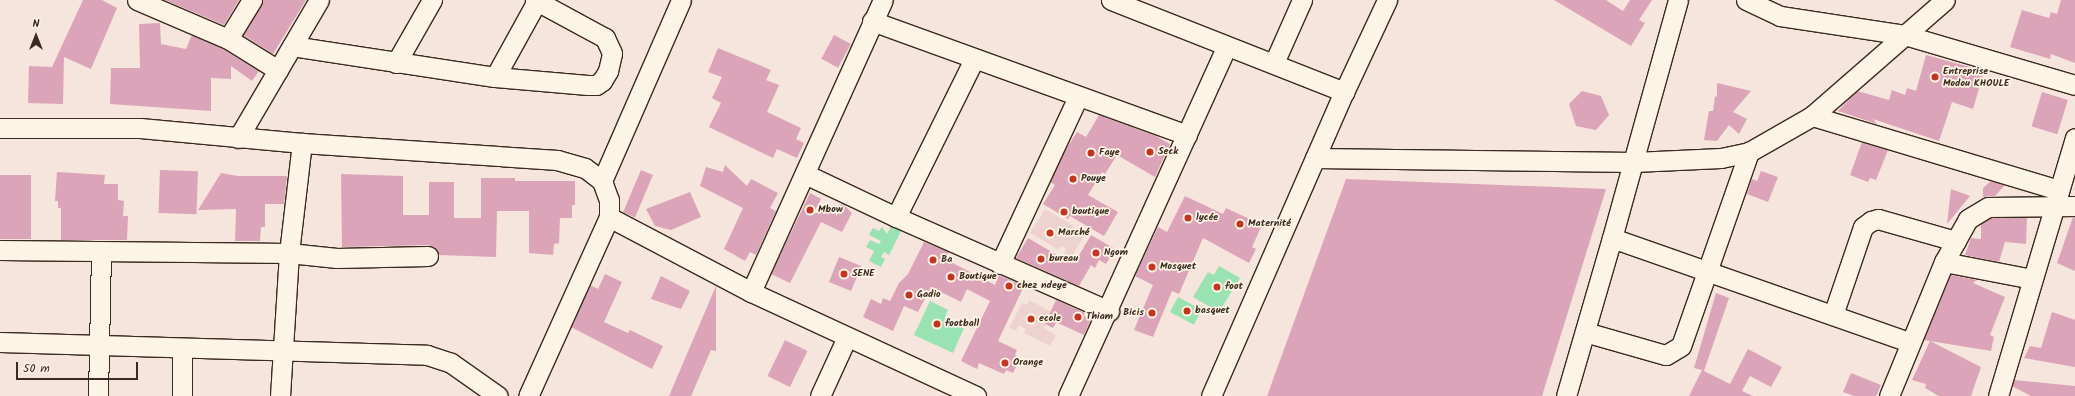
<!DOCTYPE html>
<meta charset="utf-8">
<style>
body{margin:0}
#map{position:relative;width:2075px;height:396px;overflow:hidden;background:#f6e5dc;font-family:Kalam,sans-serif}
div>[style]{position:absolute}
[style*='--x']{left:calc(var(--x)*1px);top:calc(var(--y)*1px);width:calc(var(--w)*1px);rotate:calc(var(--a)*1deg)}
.built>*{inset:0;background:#eed2d2}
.green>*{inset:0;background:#99e2b1;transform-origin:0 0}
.building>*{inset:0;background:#dca4b9;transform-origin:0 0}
.roads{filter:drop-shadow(1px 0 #3b2a1e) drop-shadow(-1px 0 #3b2a1e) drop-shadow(0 1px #3b2a1e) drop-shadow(0 -1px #3b2a1e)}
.minor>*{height:19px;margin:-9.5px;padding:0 9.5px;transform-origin:9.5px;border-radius:9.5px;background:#fcf5e5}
.dots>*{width:11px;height:11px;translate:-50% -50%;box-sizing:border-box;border:2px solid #fcf5e5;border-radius:50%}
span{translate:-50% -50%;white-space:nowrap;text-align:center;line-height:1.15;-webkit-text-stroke:3.5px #fcf5e5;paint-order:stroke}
.poi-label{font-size:10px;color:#3b2a1e;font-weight:700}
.left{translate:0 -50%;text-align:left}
.right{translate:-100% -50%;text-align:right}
.north{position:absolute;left:16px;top:16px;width:40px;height:40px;-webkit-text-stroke:3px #fcf5e5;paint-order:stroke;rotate:0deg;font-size:11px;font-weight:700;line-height:16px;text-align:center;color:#3b2a1e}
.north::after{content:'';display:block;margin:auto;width:14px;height:18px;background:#3b2a1e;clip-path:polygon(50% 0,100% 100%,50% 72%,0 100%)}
.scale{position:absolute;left:16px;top:362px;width:122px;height:18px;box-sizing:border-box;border:2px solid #3b2a1e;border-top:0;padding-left:5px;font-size:12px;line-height:14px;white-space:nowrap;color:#3b2a1e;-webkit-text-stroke:3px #fcf5e5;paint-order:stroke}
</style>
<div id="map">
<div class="built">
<i style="clip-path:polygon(1045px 209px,1074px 226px,1069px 234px,1073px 237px,1078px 228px,1086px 233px,1071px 258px,1064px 253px,1066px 249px,1061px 246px,1059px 250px,1030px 233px)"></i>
<i style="clip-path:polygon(1029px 300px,1052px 312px,1044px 328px,1056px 335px,1050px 346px,1024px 333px,1026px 329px,1019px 325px,1016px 331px,1009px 328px,1022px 303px,1027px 305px)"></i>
</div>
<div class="green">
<i style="clip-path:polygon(891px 226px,901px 231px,889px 255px,884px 252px,881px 257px,885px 259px,881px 267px,869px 261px,874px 251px,866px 247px,870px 240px,879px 244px,881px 241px,869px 235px,873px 228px,879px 231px,882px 227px,887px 234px)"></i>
<i style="clip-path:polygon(1219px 266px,1240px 278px,1219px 312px,1193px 297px,1208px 272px,1214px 275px)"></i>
<i style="left:1178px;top:297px;width:27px;height:17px;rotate:28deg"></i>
<i style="clip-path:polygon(930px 301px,948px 310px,944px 319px,964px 328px,953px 353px,914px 335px)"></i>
</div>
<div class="building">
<i style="clip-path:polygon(83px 0,102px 0,117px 8px,91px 69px,64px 57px,63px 104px,28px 103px,29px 66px,52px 67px)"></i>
<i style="clip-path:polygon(165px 0,239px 0,224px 25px)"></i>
<i style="clip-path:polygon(263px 0,306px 0,273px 54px,243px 35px)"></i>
<i style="clip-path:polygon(1554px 0,1606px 0,1623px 11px,1630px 0,1652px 0,1639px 20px,1645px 23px,1631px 46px)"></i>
<i style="clip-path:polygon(2061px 0,2075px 0,2075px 63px,2051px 54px,2050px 59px,2010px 47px,2022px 10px,2049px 18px,2051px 12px,2057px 14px)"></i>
<i style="clip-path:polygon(160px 23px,161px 44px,186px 49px,192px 35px,223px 49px,259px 71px,252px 81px,231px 66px,231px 79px,211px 78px,211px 111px,110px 104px,111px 68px,140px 68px,139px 24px)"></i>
<i style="left:834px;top:35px;width:19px;height:27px;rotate:28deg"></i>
<i style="clip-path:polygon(718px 48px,771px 70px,766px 80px,779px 85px,767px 112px,801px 128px,796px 139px,804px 143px,797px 158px,777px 149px,773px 158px,709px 127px,721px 103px,712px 98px,722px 77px,708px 72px)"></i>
<i style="clip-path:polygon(1926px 55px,1984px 71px,1973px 109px,1952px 102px,1939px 141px,1873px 119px,1877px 124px,1838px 111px,1857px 91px,1889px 100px,1892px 90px,1905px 95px,1907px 88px,1916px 91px)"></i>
<i style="clip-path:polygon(1717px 83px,1751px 91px,1733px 112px,1747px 119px,1739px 134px,1729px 125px,1717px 141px,1704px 140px,1709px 111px,1713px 111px,1715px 96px,1717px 97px)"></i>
<i style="clip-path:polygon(1582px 91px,1601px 96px,1609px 115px,1596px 130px,1576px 126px,1569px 104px)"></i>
<i style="left:2042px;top:92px;width:27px;height:36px;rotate:17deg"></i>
<i style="clip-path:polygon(1099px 115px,1156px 136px,1170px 144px,1155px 177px,1117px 155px,1105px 174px,1102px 172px,1088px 195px,1118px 212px,1104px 236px,1070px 216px,1068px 219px,1043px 204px,1055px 185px,1050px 182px,1063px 154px,1077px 132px,1086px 137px)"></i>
<i style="clip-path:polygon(1862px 142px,1888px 150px,1876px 180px,1870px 178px,1868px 182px,1850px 175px)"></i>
<i style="clip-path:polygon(725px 165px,747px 186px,751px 179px,778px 193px,770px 208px,776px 211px,756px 255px,750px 252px,745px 261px,724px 249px,743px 208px,700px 186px,706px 167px,723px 172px)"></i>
<i style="left:160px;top:170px;width:38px;height:43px;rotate:2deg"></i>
<i style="left:641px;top:170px;width:13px;height:46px;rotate:23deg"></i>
<i style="clip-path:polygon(1761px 171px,1778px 177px,1768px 202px,1747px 194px,1752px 179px,1757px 181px)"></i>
<i style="clip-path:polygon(57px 172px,105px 175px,104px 184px,118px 184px,118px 200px,124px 201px,123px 216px,128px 216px,127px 240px,61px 240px,61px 208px,58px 208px,58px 201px,55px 201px)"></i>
<i style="clip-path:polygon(221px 173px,238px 176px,287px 176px,284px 204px,265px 204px,265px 227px,261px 227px,260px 241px,235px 241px,236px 209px,198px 210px)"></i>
<i style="clip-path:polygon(341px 174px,403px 176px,403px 215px,429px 215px,429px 182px,454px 182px,454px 218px,481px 218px,481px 178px,515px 178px,515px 181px,575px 181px,575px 205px,572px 205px,572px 218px,560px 218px,559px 243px,554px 244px,553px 255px,529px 253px,529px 211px,497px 211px,496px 257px,439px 255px,434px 247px,428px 245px,342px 247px)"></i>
<i style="left:0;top:175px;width:31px;height:64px"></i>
<i style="clip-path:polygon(1346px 179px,1606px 189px,1542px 396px,1267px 396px)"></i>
<i style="clip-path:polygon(1991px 181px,2005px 185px,1995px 196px,1983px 197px,1983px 188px)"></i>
<i style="clip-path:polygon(1951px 189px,1970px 196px,1947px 224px)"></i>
<i style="clip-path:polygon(690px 192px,701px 217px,671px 230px,655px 226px,646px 209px)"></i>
<i style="clip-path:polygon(810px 193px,821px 199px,813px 214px,843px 204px,852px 213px,842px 232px,821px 222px,790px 283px,771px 274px)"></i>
<i style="clip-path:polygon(1185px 196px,1223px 214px,1226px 208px,1262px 225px,1252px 247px,1256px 249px,1249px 263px,1203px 238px,1179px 294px,1172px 291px,1153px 337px,1134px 330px,1153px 285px,1135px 276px,1158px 227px,1167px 232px)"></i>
<i style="clip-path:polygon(2073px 217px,2075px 217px,2075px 271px,2057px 263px)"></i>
<i style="clip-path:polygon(1991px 218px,2027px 218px,2026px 244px,2005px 242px,1999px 262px,1965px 255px,1971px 238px,1981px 239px,1981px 224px)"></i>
<i style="clip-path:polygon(1091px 235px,1115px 249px,1106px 264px,1099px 260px,1095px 268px,1091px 265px,1079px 286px,1016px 258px,1028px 238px,1069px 262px,1071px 260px,1075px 262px)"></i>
<i style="clip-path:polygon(924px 242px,949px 252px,945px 259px,995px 285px,999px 275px,1024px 286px,998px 341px,1017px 350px,1015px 355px,1020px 358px,1013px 373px,1006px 370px,1004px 374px,979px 363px,977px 369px,961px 361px,990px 301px,967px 289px,961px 302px,931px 287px,918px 312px,904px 306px,893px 331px,863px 317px,871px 299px,881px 304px,883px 298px,890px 301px,899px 283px,908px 274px)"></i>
<i style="left:839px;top:257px;width:24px;height:27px;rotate:22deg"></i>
<i style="clip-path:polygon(605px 274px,622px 282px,604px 322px,628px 333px,630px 330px,663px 346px,652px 369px,571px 327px,590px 285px,598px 289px)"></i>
<i style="clip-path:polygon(1951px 275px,1977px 280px,1973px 283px,2005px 297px,1990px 335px,1994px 337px,1991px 351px,1924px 340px)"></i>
<i style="clip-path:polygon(661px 276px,690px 291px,681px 309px,651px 299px)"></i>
<i style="clip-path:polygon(716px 286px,716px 351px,711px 350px,691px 396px,669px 396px)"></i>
<i style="clip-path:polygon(1716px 293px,1729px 298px,1704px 371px,1730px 384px,1748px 349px,1782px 367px,1771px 387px,1750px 376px,1742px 391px,1753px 396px,1689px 396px,1702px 370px,1694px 368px)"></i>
<i style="clip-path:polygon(1056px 300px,1085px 313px,1084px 316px,1091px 319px,1084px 335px,1058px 323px,1062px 313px,1053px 328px,1045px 324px)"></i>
<i style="clip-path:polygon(2052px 312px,2075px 320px,2075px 367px,2024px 358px,2030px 346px,2041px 348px)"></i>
<i style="left:785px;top:340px;width:25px;height:40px;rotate:26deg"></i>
<i style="clip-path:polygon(1930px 341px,1981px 367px,1971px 396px,1939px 396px,1925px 388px,1926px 384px,1912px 380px)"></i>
<i style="clip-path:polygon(1851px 373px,1881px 385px,1876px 396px,1854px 396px,1843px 392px)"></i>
<i style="clip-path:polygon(2014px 380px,2075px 386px,2075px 396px,2031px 396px,2012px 386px)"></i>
</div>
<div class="roads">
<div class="minor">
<i style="--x:137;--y:0;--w:99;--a:23.2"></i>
<i style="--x:228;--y:39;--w:59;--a:31.8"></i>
<i style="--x:1111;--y:0;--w:251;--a:21.5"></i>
<i style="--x:1746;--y:0;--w:38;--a:25"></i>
<i style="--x:1780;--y:16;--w:126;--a:8.6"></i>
<i style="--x:1905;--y:35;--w:177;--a:16.4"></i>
<i style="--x:872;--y:21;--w:335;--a:19.9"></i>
<i style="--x:228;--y:39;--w:46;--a:-58.4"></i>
<i style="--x:292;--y:46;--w:205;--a:8.7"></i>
<i style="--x:495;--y:77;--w:93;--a:4.9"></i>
<i style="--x:588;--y:85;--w:8;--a:0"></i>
<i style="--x:596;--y:85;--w:7;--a:-34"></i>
<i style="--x:602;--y:81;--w:12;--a:-59"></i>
<i style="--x:608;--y:71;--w:18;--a:-77"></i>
<i style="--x:612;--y:53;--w:17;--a:-115"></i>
<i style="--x:605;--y:38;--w:80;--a:-151.5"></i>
<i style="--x:396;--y:63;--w:73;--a:-60.3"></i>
<i style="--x:1274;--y:63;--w:69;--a:-66"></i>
<i style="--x:495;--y:77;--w:87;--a:-61.1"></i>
<i style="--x:1812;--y:116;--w:258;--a:16.7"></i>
<i style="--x:0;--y:128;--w:140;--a:0"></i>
<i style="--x:140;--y:128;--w:163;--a:5.3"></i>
<i style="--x:302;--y:143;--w:256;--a:3.8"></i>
<i style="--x:557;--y:160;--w:29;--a:16"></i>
<i style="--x:585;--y:168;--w:21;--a:37"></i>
<i style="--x:602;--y:181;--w:20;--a:70"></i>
<i style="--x:609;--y:200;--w:17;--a:90"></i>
<i style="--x:609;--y:217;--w:196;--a:114.3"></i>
<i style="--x:238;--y:138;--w:160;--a:-59.6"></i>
<i style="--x:1315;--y:158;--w:319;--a:0.7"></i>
<i style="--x:1634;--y:162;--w:87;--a:-2.6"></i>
<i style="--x:1721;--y:158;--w:29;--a:-12"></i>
<i style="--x:1749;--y:152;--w:73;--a:-29.7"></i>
<i style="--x:1812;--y:116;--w:176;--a:-41.1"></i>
<i style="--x:805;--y:174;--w:101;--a:25.3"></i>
<i style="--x:896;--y:217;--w:233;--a:23.8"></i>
<i style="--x:602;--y:181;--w:197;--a:-66.4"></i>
<i style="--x:609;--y:217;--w:161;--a:27.8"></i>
<i style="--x:751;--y:292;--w:248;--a:24.8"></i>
<i style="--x:896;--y:217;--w:176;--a:-63.7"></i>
<i style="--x:1612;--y:238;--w:315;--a:19.3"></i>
<i style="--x:0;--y:250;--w:289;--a:0.6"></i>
<i style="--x:289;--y:253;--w:48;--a:5.9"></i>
<i style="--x:337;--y:258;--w:91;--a:-1.3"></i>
<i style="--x:1944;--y:262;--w:90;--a:10.9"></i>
<i style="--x:1000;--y:264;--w:184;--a:-65"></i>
<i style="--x:751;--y:292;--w:320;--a:-65.7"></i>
<i style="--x:1833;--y:315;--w:93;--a:-71.2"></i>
<i style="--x:1863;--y:227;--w:10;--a:-37"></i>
<i style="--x:1871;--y:221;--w:7;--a:-16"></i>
<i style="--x:1878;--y:219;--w:81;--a:15.8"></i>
<i style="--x:1585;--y:332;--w:84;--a:15.9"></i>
<i style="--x:1666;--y:355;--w:17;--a:-31"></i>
<i style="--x:1681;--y:346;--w:206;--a:-70.7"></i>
<i style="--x:0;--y:342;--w:427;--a:1.7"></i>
<i style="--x:427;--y:355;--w:25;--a:18"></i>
<i style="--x:451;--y:363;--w:57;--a:35.1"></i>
<i style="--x:98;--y:396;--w:144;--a:-88.8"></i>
<i style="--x:182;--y:396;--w:48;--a:-90"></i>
<i style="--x:280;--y:396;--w:143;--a:-86.4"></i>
<i style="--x:289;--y:253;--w:111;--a:-83.3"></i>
<i style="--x:820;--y:396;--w:65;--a:-65.4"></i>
<i style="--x:1068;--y:396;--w:384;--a:-65.6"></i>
<i style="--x:1211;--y:396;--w:332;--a:-66.4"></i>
<i style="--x:1344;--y:92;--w:102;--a:-64.9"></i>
<i style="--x:1566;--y:396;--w:165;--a:-73.8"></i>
<i style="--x:1612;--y:238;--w:247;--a:-74.5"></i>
<i style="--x:1889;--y:396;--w:145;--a:-67.7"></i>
<i style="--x:1944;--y:262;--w:49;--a:-60.8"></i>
<i style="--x:1968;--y:219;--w:23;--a:-31"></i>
<i style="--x:1988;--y:207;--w:87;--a:-0.7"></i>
<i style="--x:1998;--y:396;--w:269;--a:-73.4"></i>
</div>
</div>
<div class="dots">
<i style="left:1935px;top:77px;background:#c8321e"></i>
<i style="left:1150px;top:152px;background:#c8321e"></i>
<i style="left:1091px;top:153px;background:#c8321e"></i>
<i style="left:1073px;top:179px;background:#c8321e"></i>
<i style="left:810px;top:210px;background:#c8321e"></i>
<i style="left:1064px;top:212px;background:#c8321e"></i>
<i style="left:1188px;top:218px;background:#c8321e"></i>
<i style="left:1240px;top:224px;background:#c8321e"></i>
<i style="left:1050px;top:233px;background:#c8321e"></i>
<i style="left:1096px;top:253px;background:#c8321e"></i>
<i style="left:1041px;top:259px;background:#c8321e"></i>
<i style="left:933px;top:260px;background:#c8321e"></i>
<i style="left:1152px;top:267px;background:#c8321e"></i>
<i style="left:844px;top:274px;background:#c8321e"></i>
<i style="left:951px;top:277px;background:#c8321e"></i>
<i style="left:1009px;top:286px;background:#c8321e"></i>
<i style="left:1217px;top:287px;background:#c8321e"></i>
<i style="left:909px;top:295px;background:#c8321e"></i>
<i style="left:1187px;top:311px;background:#c8321e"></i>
<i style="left:1152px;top:313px;background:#c8321e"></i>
<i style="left:1078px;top:317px;background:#c8321e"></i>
<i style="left:1031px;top:319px;background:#c8321e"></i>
<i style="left:937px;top:324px;background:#c8321e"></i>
<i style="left:1005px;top:363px;background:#c8321e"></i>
</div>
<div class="poi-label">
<span class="left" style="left:1943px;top:77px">Entreprise<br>Modou KHOULE</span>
<span class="left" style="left:1158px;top:152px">Seck</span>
<span class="left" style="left:1099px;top:153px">Faye</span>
<span class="left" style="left:1081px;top:179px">Pouye</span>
<span class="left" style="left:818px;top:210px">Mbow</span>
<span class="left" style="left:1072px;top:212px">boutique</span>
<span class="left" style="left:1196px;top:218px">lycée</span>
<span class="left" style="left:1248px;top:224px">Maternité</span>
<span class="left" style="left:1058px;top:233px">Marché</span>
<span class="left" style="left:1104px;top:253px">Ngom</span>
<span class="left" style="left:1049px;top:259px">bureau</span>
<span class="left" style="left:941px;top:260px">Ba</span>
<span class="left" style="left:1160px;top:267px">Mosquet</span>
<span class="left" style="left:852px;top:274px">SENE</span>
<span class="left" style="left:959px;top:277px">Boutique</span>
<span class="left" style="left:1017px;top:286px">chez ndeye</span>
<span class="left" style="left:1225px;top:287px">foot</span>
<span class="left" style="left:917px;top:295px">Gadio</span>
<span class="left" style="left:1195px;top:311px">basquet</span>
<span class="right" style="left:1144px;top:313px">Bicis</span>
<span class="left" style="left:1086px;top:317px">Thiam</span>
<span class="left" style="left:1039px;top:319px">ecole</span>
<span class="left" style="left:945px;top:324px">football</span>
<span class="left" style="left:1013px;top:363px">Orange</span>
</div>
<div class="north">N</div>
<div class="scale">50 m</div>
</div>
